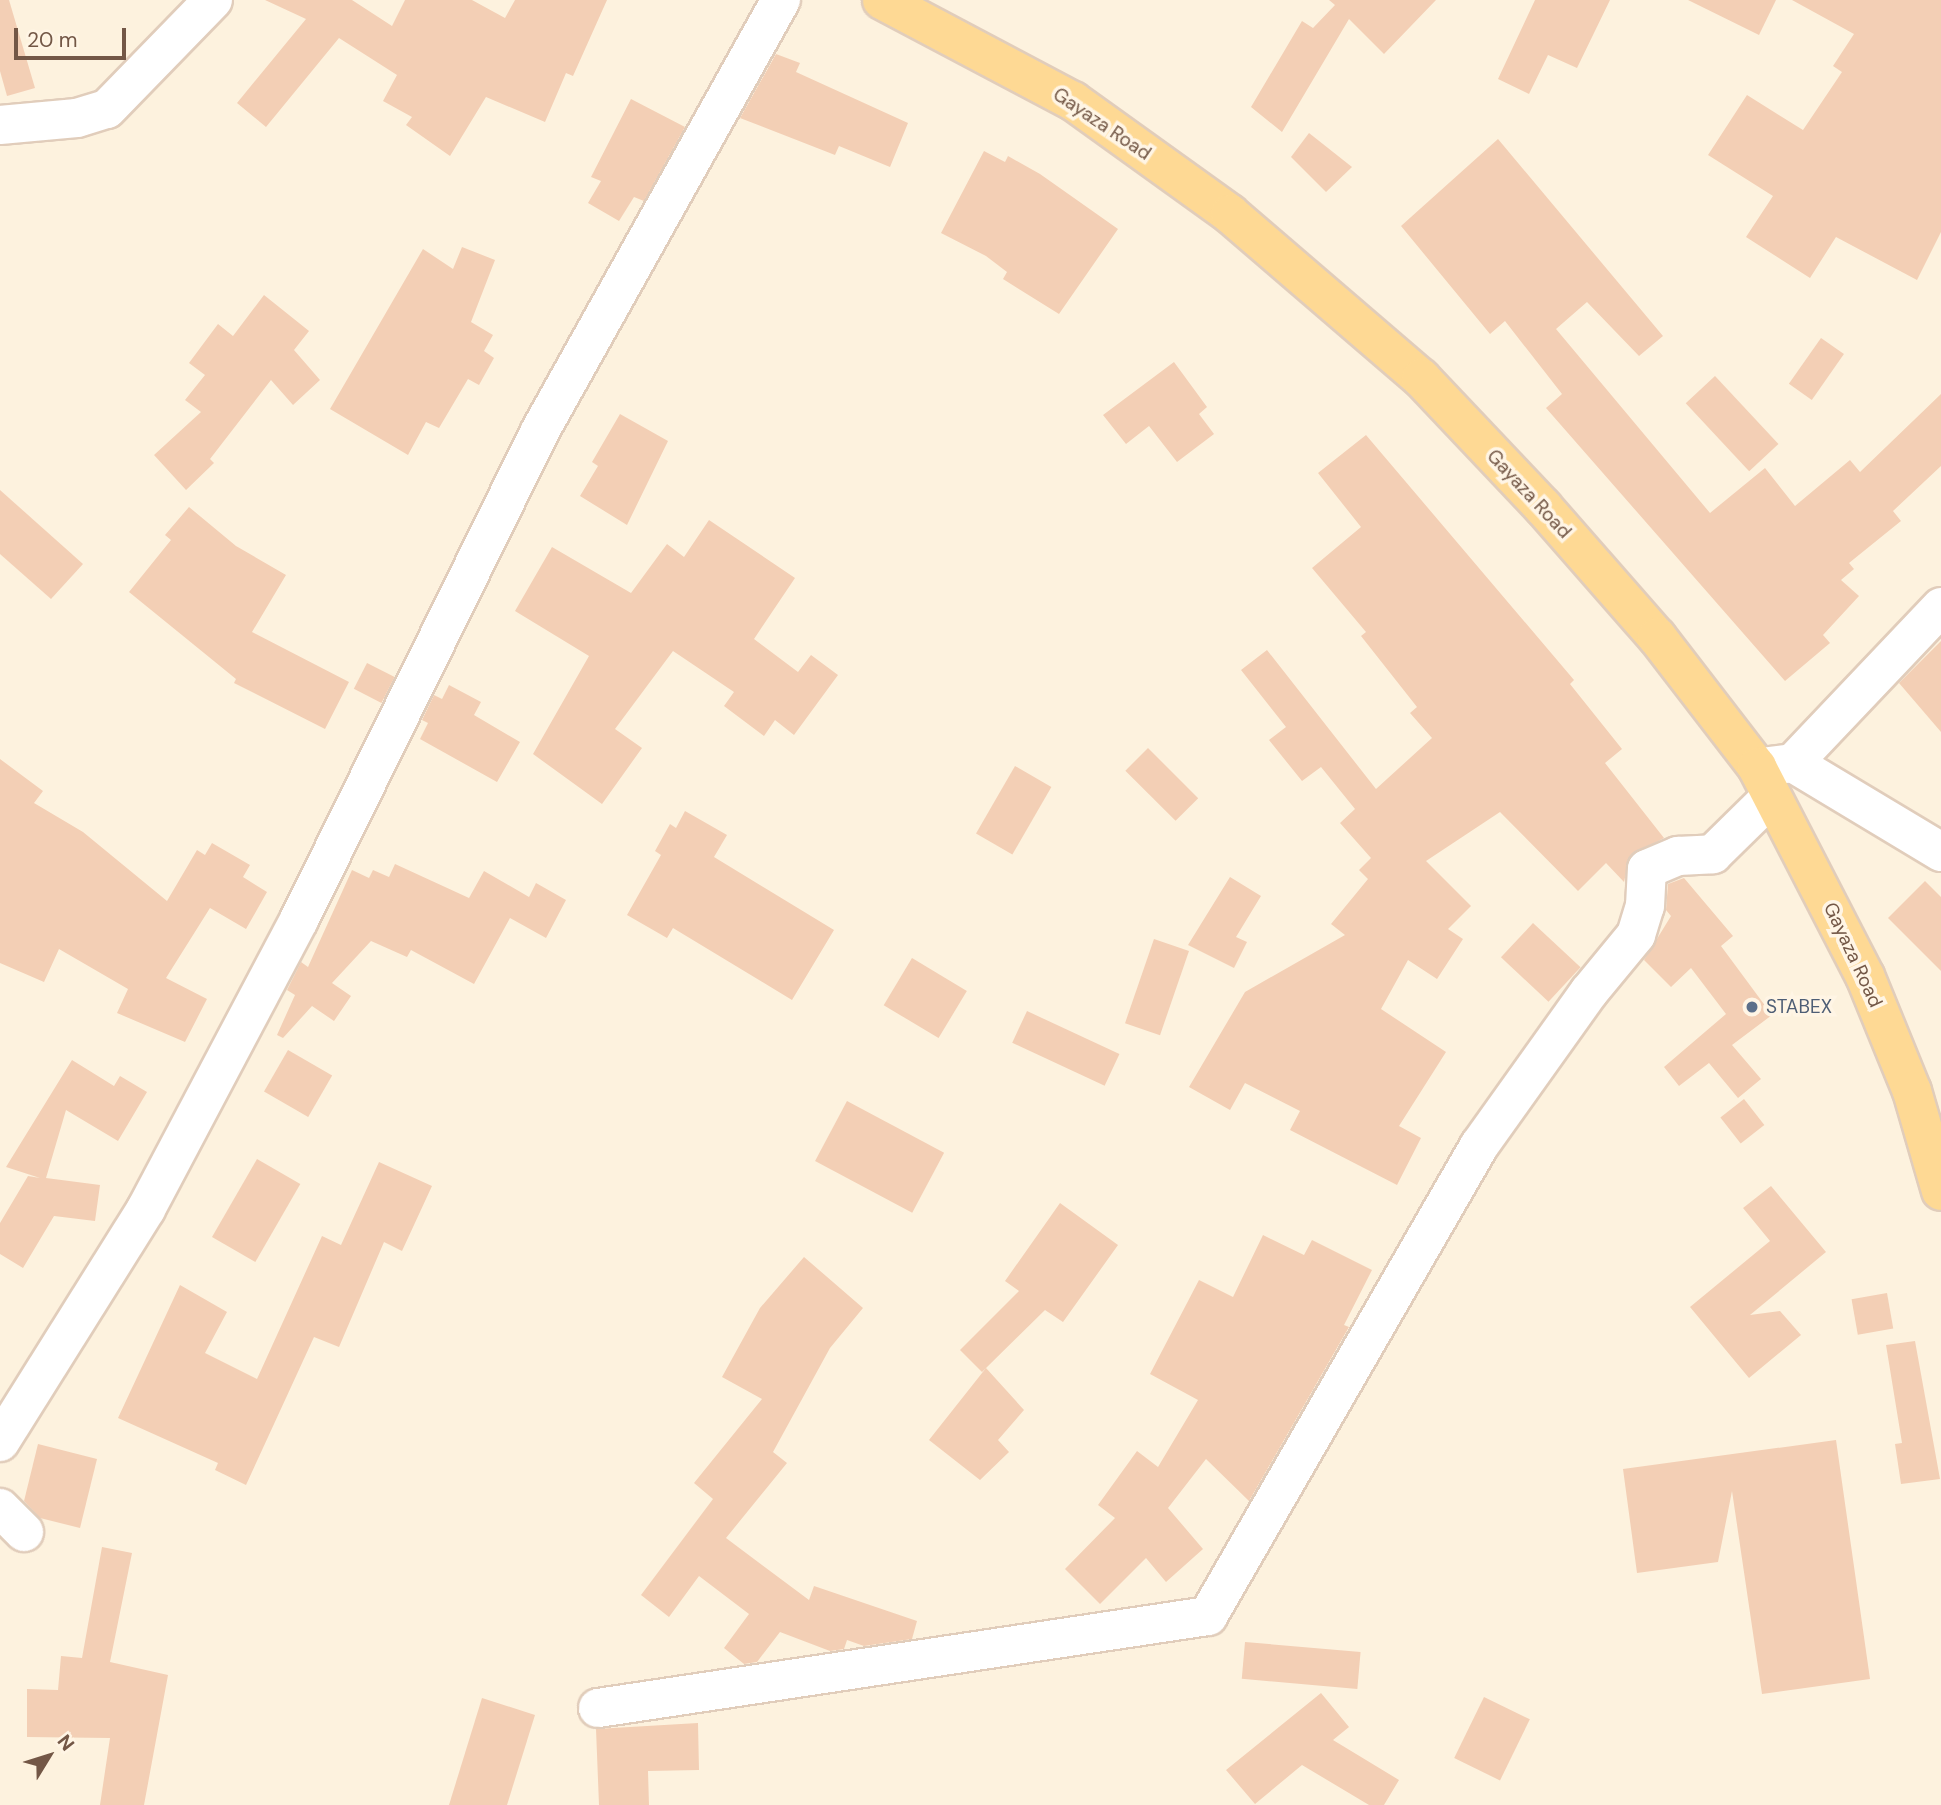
<!DOCTYPE html>
<style>
body{margin:0}
#map{position:relative;width:1941px;height:1805px;overflow:hidden;background:#fdf2de;font-family:"DM Sans",sans-serif}
div>[style]{position:absolute}
[style*='--x']{left:calc(var(--x)*1px);top:calc(var(--y)*1px);width:calc(var(--w)*1px);rotate:calc(var(--a)*1deg)}
.building>*{inset:0;background:#f3cfb5;transform-origin:0 0}
.roads{filter:drop-shadow(2px 0 #e1cdbb) drop-shadow(-2px 0 #e1cdbb) drop-shadow(0 2px #e1cdbb) drop-shadow(0 -2px #e1cdbb)}
.street>*{height:38px;margin:-19px;padding:0 19px;transform-origin:19px;border-radius:19px;background:#fff}
.primary>*{height:38px;margin:-19px;padding:0 19px;transform-origin:19px;border-radius:19px;background:#fed994}
.dots>*{width:19px;height:19px;translate:-50% -50%;box-sizing:border-box;border:4px solid #fff5e5;border-radius:50%}
span{translate:-50% -50%;white-space:nowrap;text-align:center;line-height:1.15;-webkit-text-stroke:7px #fff5e5;paint-order:stroke}
.street-label{font-size:19px;color:#735746}
.service-label{font-size:19px;color:#4e5e75}
.left{translate:0 -50%;text-align:left}
.north{position:absolute;left:14px;top:1721px;width:70px;height:70px;-webkit-text-stroke:5px #fff5e5;paint-order:stroke;rotate:52deg;font-size:19px;font-weight:700;line-height:28px;text-align:center;color:#735746}
.north::after{content:'';display:block;margin:auto;width:24px;height:32px;background:#735746;clip-path:polygon(50% 0,100% 100%,50% 72%,0 100%)}
.scale{position:absolute;left:14px;top:28px;width:112px;height:32px;box-sizing:border-box;border:4px solid #735746;border-top:0;padding-left:9px;font-size:21px;line-height:24px;white-space:nowrap;color:#735746;-webkit-text-stroke:5px #fff5e5;paint-order:stroke}
</style>
<div id="map">
<div class="building">
<i style="clip-path:polygon(0 0,9px 0,35px 88px,7px 96px,0 71px)"></i>
<i style="clip-path:polygon(265px 0,352px 0,392px 26px,405px 0,472px 0,505px 18px,515px 0,607px 0,573px 76px,566px 73px,545px 122px,486px 97px,450px 156px,406px 125px,412px 117px,383px 101px,397px 75px,339px 38px,266px 127px,237px 103px,306px 19px)"></i>
<i style="clip-path:polygon(1329px 0,1436px 0,1384px 54px,1349px 19px,1282px 132px,1251px 107px,1302px 21px,1313px 28px,1335px 5px)"></i>
<i style="clip-path:polygon(1535px 0,1610px 0,1577px 68px,1548px 55px,1529px 94px,1498px 79px)"></i>
<i style="clip-path:polygon(1688px 0,1776px 0,1759px 35px)"></i>
<i style="clip-path:polygon(1792px 0,1941px 0,1941px 232px,1917px 280px,1836px 237px,1810px 278px,1746px 237px,1773px 196px,1708px 155px,1747px 95px,1803px 130px,1842px 72px,1833px 66px,1854px 34px)"></i>
<i style="clip-path:polygon(776px 54px,800px 63px,796px 72px,908px 123px,890px 167px,839px 146px,835px 155px,740px 118px)"></i>
<i style="clip-path:polygon(631px 99px,685px 127px,644px 201px,634px 197px,619px 221px,588px 203px,601px 181px,591px 177px)"></i>
<i style="clip-path:polygon(1309px 133px,1352px 167px,1326px 192px,1291px 157px)"></i>
<i style="clip-path:polygon(1498px 139px,1663px 336px,1639px 356px,1587px 302px,1556px 329px,1710px 513px,1765px 468px,1795px 506px,1850px 460px,1860px 472px,1941px 394px,1941px 466px,1893px 511px,1901px 521px,1849px 563px,1854px 569px,1841px 580px,1859px 596px,1823px 635px,1830px 643px,1785px 681px,1546px 408px,1562px 394px,1505px 321px,1490px 334px,1401px 226px)"></i>
<i style="clip-path:polygon(984px 151px,1005px 162px,1008px 156px,1040px 174px,1118px 229px,1059px 314px,1003px 279px,1007px 272px,986px 256px,941px 233px)"></i>
<i style="clip-path:polygon(462px 247px,495px 260px,471px 322px,493px 335px,484px 351px,494px 358px,479px 385px,468px 379px,439px 428px,426px 422px,408px 455px,330px 409px,423px 249px,453px 269px)"></i>
<i style="clip-path:polygon(264px 295px,309px 331px,294px 350px,320px 380px,293px 405px,271px 380px,210px 459px,214px 463px,186px 490px,154px 455px,201px 412px,185px 400px,205px 375px,189px 363px,218px 324px,233px 336px)"></i>
<i style="left:1821px;top:338px;width:28px;height:56px;rotate:35deg"></i>
<i style="clip-path:polygon(1174px 362px,1207px 407px,1199px 414px,1214px 434px,1177px 462px,1149px 426px,1126px 444px,1103px 415px)"></i>
<i style="left:1715px;top:376px;width:93px;height:40px;rotate:47deg"></i>
<i style="clip-path:polygon(620px 414px,668px 441px,627px 525px,580px 496px,598px 466px,592px 462px)"></i>
<i style="clip-path:polygon(1366px 435px,1574px 680px,1570px 684px,1622px 749px,1605px 763px,1664px 838px,1630px 856px,1624px 882px,1606px 863px,1578px 891px,1500px 812px,1426px 861px,1471px 906px,1448px 929px,1463px 939px,1437px 979px,1408px 960px,1381px 1009px,1446px 1052px,1399px 1126px,1421px 1138px,1397px 1185px,1290px 1130px,1300px 1111px,1245px 1083px,1230px 1110px,1189px 1087px,1245px 992px,1345px 935px,1331px 924px,1368px 879px,1359px 870px,1371px 858px,1340px 823px,1355px 809px,1321px 767px,1302px 781px,1269px 740px,1286px 727px,1241px 670px,1267px 650px,1376px 789px,1432px 738px,1410px 713px,1417px 707px,1361px 636px,1366px 632px,1312px 568px,1361px 527px,1318px 473px)"></i>
<i style="clip-path:polygon(0 490px,83px 564px,51px 599px,0 554px)"></i>
<i style="clip-path:polygon(189px 507px,236px 546px,286px 575px,252px 632px,349px 682px,325px 729px,234px 683px,236px 679px,129px 592px,171px 540px,165px 535px)"></i>
<i style="clip-path:polygon(709px 520px,795px 578px,754px 639px,798px 672px,811px 655px,838px 675px,794px 735px,775px 720px,764px 736px,724px 706px,734px 692px,673px 651px,615px 729px,642px 748px,602px 804px,533px 754px,589px 656px,515px 611px,552px 547px,631px 593px,667px 544px,684px 557px)"></i>
<i style="clip-path:polygon(1941px 641px,1941px 732px,1899px 683px)"></i>
<i style="left:367px;top:663px;width:31px;height:29px;rotate:27deg"></i>
<i style="clip-path:polygon(449px 685px,481px 702px,474px 715px,520px 742px,497px 782px,420px 739px,428px 723px,422px 720px,434px 695px,442px 699px)"></i>
<i style="left:1148px;top:748px;width:71px;height:32px;rotate:45deg"></i>
<i style="clip-path:polygon(0 759px,43px 791px,34px 803px,83px 832px,167px 901px,197px 850px,205px 855px,212px 843px,250px 865px,243px 877px,267px 892px,246px 929px,210px 908px,166px 978px,207px 999px,185px 1042px,117px 1013px,128px 989px,59px 949px,44px 982px,0 963px)"></i>
<i style="left:1015px;top:766px;width:42px;height:78px;rotate:30deg"></i>
<i style="clip-path:polygon(685px 811px,727px 835px,714px 857px,834px 930px,792px 1000px,673px 928px,667px 938px,627px 915px,661px 855px,655px 851px,670px 824px,676px 828px)"></i>
<i style="clip-path:polygon(395px 864px,469px 898px,484px 871px,529px 897px,536px 883px,566px 900px,546px 938px,510px 918px,474px 984px,411px 950px,407px 957px,371px 941px,332px 983px,351px 996px,334px 1021px,312px 1006px,283px 1038px,277px 1035px,295px 995px,287px 990px,301px 962px,308px 967px,352px 870px,369px 878px,373px 870px,389px 877px)"></i>
<i style="clip-path:polygon(1230px 877px,1261px 896px,1236px 937px,1247px 942px,1234px 968px,1188px 945px)"></i>
<i style="clip-path:polygon(1684px 878px,1733px 936px,1721px 946px,1772px 1015px,1732px 1045px,1761px 1079px,1738px 1098px,1709px 1063px,1679px 1086px,1664px 1067px,1726px 1014px,1691px 968px,1671px 987px,1644px 960px,1671px 916px,1666px 910px,1668px 884px)"></i>
<i style="clip-path:polygon(1925px 881px,1941px 897px,1941px 971px,1888px 918px)"></i>
<i style="left:1533px;top:923px;width:65px;height:47px;rotate:43deg"></i>
<i style="left:1154px;top:939px;width:37px;height:89px;rotate:19deg"></i>
<i style="left:912px;top:958px;width:64px;height:55px;rotate:31deg"></i>
<i style="left:1027px;top:1011px;width:102px;height:35px;rotate:25deg"></i>
<i style="left:288px;top:1050px;width:51px;height:48px;rotate:30deg"></i>
<i style="clip-path:polygon(72px 1060px,114px 1086px,120px 1076px,147px 1092px,118px 1141px,66px 1110px,46px 1178px,100px 1185px,95px 1221px,54px 1216px,23px 1268px,0 1254px,0 1223px,28px 1176px,40px 1178px,6px 1167px)"></i>
<i style="left:1744px;top:1099px;width:33px;height:30px;rotate:52deg"></i>
<i style="left:847px;top:1101px;width:110px;height:68px;rotate:28deg"></i>
<i style="left:257px;top:1159px;width:50px;height:90px;rotate:30deg"></i>
<i style="clip-path:polygon(379px 1162px,432px 1186px,402px 1251px,384px 1242px,339px 1347px,314px 1337px,246px 1485px,215px 1470px,218px 1463px,118px 1418px,180px 1285px,227px 1312px,205px 1353px,257px 1379px,322px 1236px,341px 1245px)"></i>
<i style="clip-path:polygon(1771px 1186px,1826px 1252px,1750px 1315px,1780px 1311px,1801px 1335px,1749px 1378px,1690px 1307px,1770px 1241px,1743px 1208px)"></i>
<i style="clip-path:polygon(1060px 1203px,1118px 1245px,1063px 1322px,1045px 1310px,986px 1368px,1024px 1410px,998px 1440px,1009px 1452px,980px 1480px,929px 1440px,986px 1368px,982px 1372px,960px 1350px,1019px 1291px,1005px 1281px)"></i>
<i style="clip-path:polygon(1263px 1235px,1304px 1255px,1312px 1240px,1372px 1270px,1344px 1325px,1349px 1327px,1249px 1501px,1206px 1459px,1168px 1508px,1203px 1549px,1166px 1582px,1146px 1558px,1100px 1604px,1065px 1569px,1115px 1518px,1098px 1505px,1137px 1451px,1158px 1467px,1198px 1400px,1150px 1374px,1199px 1280px,1233px 1297px)"></i>
<i style="clip-path:polygon(804px 1257px,863px 1308px,830px 1348px,773px 1452px,787px 1463px,726px 1538px,809px 1600px,814px 1586px,917px 1621px,912px 1639px,864px 1646px,847px 1640px,844px 1649px,830px 1651px,780px 1632px,757px 1662px,744px 1664px,724px 1648px,749px 1614px,699px 1576px,669px 1617px,641px 1595px,713px 1499px,694px 1483px,762px 1399px,722px 1377px,760px 1308px)"></i>
<i style="left:1887px;top:1293px;width:36px;height:36px;rotate:80deg"></i>
<i style="clip-path:polygon(1915px 1341px,1940px 1479px,1901px 1484px,1895px 1444px,1902px 1443px,1886px 1345px)"></i>
<i style="clip-path:polygon(1836px 1440px,1870px 1679px,1762px 1694px,1732px 1491px,1718px 1562px,1637px 1573px,1623px 1469px)"></i>
<i style="clip-path:polygon(38px 1444px,97px 1459px,80px 1528px,40px 1518px,24px 1501px)"></i>
<i style="clip-path:polygon(102px 1547px,132px 1553px,110px 1662px,168px 1675px,144px 1805px,100px 1805px,110px 1738px,27px 1737px,27px 1689px,58px 1690px,61px 1656px,82px 1658px)"></i>
<i style="left:1245px;top:1642px;width:116px;height:37px;rotate:5deg"></i>
<i style="clip-path:polygon(1321px 1693px,1349px 1727px,1333px 1740px,1399px 1780px,1384px 1805px,1369px 1805px,1302px 1765px,1255px 1804px,1226px 1770px)"></i>
<i style="left:1484px;top:1697px;width:51px;height:68px;rotate:26deg"></i>
<i style="clip-path:polygon(482px 1698px,535px 1715px,507px 1805px,449px 1805px)"></i>
<i style="clip-path:polygon(698px 1723px,699px 1770px,648px 1771px,649px 1805px,599px 1805px,596px 1729px)"></i>
</div>
<div class="roads">
<div class="street">
<i style="--x:0;--y:125;--w:77;--a:-5.2"></i>
<i style="--x:77;--y:118;--w:31;--a:-17"></i>
<i style="--x:107;--y:109;--w:152;--a:-45.8"></i>
<i style="--x:1793;--y:763;--w:215;--a:-46.5"></i>
<i style="--x:1769;--y:766;--w:24;--a:-7"></i>
<i style="--x:1793;--y:763;--w:173;--a:31"></i>
<i style="--x:0;--y:1442;--w:275;--a:-57.9"></i>
<i style="--x:146;--y:1209;--w:327;--a:-62.1"></i>
<i style="--x:299;--y:920;--w:545;--a:-63.76"></i>
<i style="--x:540;--y:431;--w:494;--a:-60.8"></i>
<i style="--x:0;--y:1508;--w:34;--a:45"></i>
<i style="--x:598;--y:1708;--w:617;--a:-8.58"></i>
<i style="--x:1208;--y:1616;--w:543;--a:-60.03"></i>
<i style="--x:1479;--y:1146;--w:189;--a:-54.5"></i>
<i style="--x:1589;--y:992;--w:74;--a:-50.5"></i>
<i style="--x:1636;--y:935;--w:30;--a:-73"></i>
<i style="--x:1645;--y:906;--w:37;--a:-87"></i>
<i style="--x:1647;--y:869;--w:34;--a:-23"></i>
<i style="--x:1678;--y:856;--w:35;--a:-3"></i>
<i style="--x:1713;--y:854;--w:81;--a:-44.5"></i>
</div>
<div class="primary">
<i style="--x:882;--y:0;--w:216;--a:27.9"></i>
<i style="--x:1073;--y:101;--w:193;--a:35.7"></i>
<i style="--x:1230;--y:214;--w:252;--a:40.7"></i>
<i style="--x:1421;--y:378;--w:178;--a:46.6"></i>
<i style="--x:1543;--y:507;--w:173;--a:48.8"></i>
<i style="--x:1657;--y:637;--w:164;--a:52.4"></i>
<i style="--x:1757;--y:767;--w:235;--a:62.7"></i>
<i style="--x:1865;--y:976;--w:124;--a:67.8"></i>
<i style="--x:1912;--y:1091;--w:104;--a:73.8"></i>
</div>
</div>
<div class="dots">
<i style="left:1752px;top:1007px;background:#5c6f8a"></i>
</div>
<div class="street-label">
<span style="left:1102px;top:124px;rotate:34deg">Gayaza Road</span>
<span style="left:1529px;top:494px;rotate:47deg">Gayaza Road</span>
<span style="left:1853px;top:955px;rotate:65deg">Gayaza Road</span>
</div>
<div class="service-label">
<span class="left" style="left:1766px;top:1007px">STABEX</span>
</div>
<div class="north">N</div>
<div class="scale">20 m</div>
</div>
